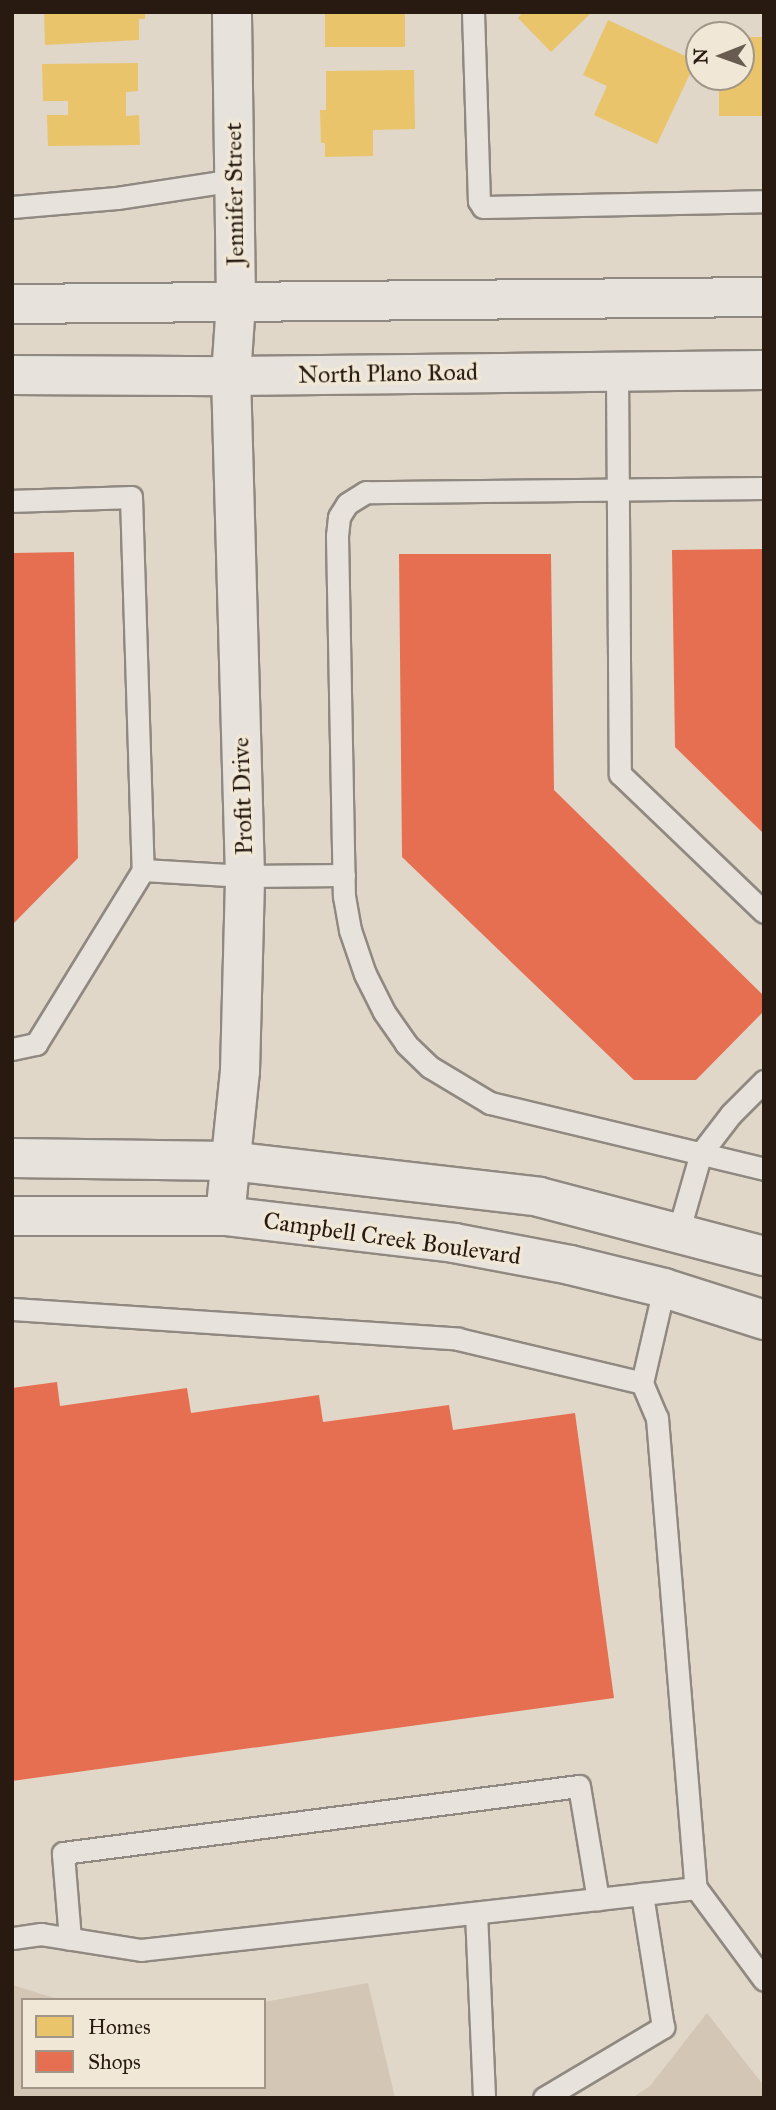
<!DOCTYPE html>
<style>
body{margin:0}
#map{position:relative;width:776px;height:2110px;overflow:hidden;background:#e0d7c9;font-family:"IM FELL Great Primer",serif}
div>[style]{position:absolute}
[style*='--x']{left:calc(var(--x)*1px);top:calc(var(--y)*1px);width:calc(var(--w)*1px);rotate:calc(var(--a)*1deg)}
.green>*{inset:0;background:#d3c6b4}
.homes>*{inset:0;background:#e9c46a;transform-origin:0 0}
.shops>*{inset:0;background:#e76f51}
.roads{filter:drop-shadow(2px 0 #908981) drop-shadow(-2px 0 #908981) drop-shadow(0 2px #908981) drop-shadow(0 -2px #908981)}
.lane>*{height:21px;margin:-10.5px;padding:0 10.5px;transform-origin:10.5px;border-radius:10.5px;background:#e7e3dc}
.street>*{height:38px;margin:-19px;padding:0 19px;transform-origin:19px;border-radius:19px;background:#e7e3dc}
.secondary>*{height:38px;margin:-19px;padding:0 19px;transform-origin:19px;border-radius:19px;background:#e7e3dc}
span{translate:-50% -50%;white-space:nowrap;text-align:center;line-height:1.15;-webkit-text-stroke:7px #f1e7d6;paint-order:stroke}
.street-label{font-size:24px;color:#281a11}
.frame{position:absolute;inset:0;border:14px solid #281a11;pointer-events:none}
.legend{position:absolute;left:21px;top:1998px;width:245px;height:91px;box-sizing:border-box;background:#f1e7d6;border:2px solid #a19587;margin:0;padding:9px 12px;list-style:none;font-size:21px;color:#281a11}
.legend li{display:flex;align-items:center;gap:14px;height:35px}
.legend b{width:35px;border:2px solid #a19587}
.north{position:absolute;left:685px;top:21px;width:70px;height:70px;box-sizing:border-box;background:#f1e7d6;border:2px solid #a19587;border-radius:50%;rotate:269deg;font-size:19px;font-weight:700;line-height:28px;text-align:center;color:#281a11}
.north::after{content:'';display:block;margin:auto;width:24px;height:32px;background:#685c51;clip-path:polygon(50% 0,100% 100%,50% 72%,0 100%)}
</style>
<div id="map">
<div class="green">
<i style="clip-path:polygon(368px 1983px,395px 2098px,12px 2098px,12px 1985px,61px 2000px,23px 2000px,23px 2087px,264px 2087px,264px 2002px)"></i>
<i style="clip-path:polygon(707px 2013px,764px 2086px,764px 2098px,632px 2098px,650px 2086px)"></i>
</div>
<div class="homes">
<i style="clip-path:polygon(44px 12px,145px 12px,145px 19px,139px 19px,139px 40px,45px 45px)"></i>
<i style="left:325px;top:12px;width:80px;height:35px"></i>
<i style="clip-path:polygon(523px 12px,592px 12px,551px 52px,518px 18px)"></i>
<i style="clip-path:polygon(608px 20px,696px 61px,657px 144px,594px 115px,607px 86px,583px 75px)"></i>
<i style="clip-path:polygon(741px 37px,764px 37px,764px 116px,719px 116px,719px 77px,741px 77px)"></i>
<i style="clip-path:polygon(138px 63px,138px 91px,126px 92px,126px 116px,139px 115px,140px 145px,48px 146px,47px 115px,68px 115px,68px 101px,43px 101px,42px 64px)"></i>
<i style="clip-path:polygon(414px 70px,415px 129px,373px 130px,373px 156px,325px 157px,325px 143px,321px 143px,320px 110px,326px 110px,326px 71px)"></i>
</div>
<div class="shops">
<i style="clip-path:polygon(764px 549px,764px 834px,675px 747px,672px 550px)"></i>
<i style="clip-path:polygon(74px 552px,78px 858px,12px 925px,12px 553px)"></i>
<i style="clip-path:polygon(399px 554px,551px 554px,554px 790px,764px 996px,764px 1011px,696px 1080px,634px 1080px,402px 857px)"></i>
<i style="clip-path:polygon(57px 1382px,60px 1406px,187px 1388px,191px 1413px,319px 1395px,323px 1422px,449px 1405px,453px 1430px,575px 1413px,614px 1698px,12px 1781px,12px 1388px)"></i>
</div>
<div class="roads">
<div class="lane">
<i style="--x:473;--y:12;--w:189;--a:88.2"></i>
<i style="--x:479;--y:201;--w:7;--a:56"></i>
<i style="--x:483;--y:207;--w:281;--a:-1.2"></i>
<i style="--x:12;--y:207;--w:105;--a:-4.9"></i>
<i style="--x:117;--y:198;--w:119;--a:-8.7"></i>
<i style="--x:617;--y:371;--w:403;--a:89.6"></i>
<i style="--x:620;--y:774;--w:199;--a:43.8"></i>
<i style="--x:764;--y:488;--w:398;--a:179.4"></i>
<i style="--x:366;--y:492;--w:22;--a:148"></i>
<i style="--x:347;--y:504;--w:15;--a:122"></i>
<i style="--x:339;--y:517;--w:19;--a:96"></i>
<i style="--x:337;--y:536;--w:360;--a:88.9"></i>
<i style="--x:344;--y:896;--w:35;--a:80"></i>
<i style="--x:350;--y:930;--w:46;--a:71.2"></i>
<i style="--x:365;--y:974;--w:42;--a:63.4"></i>
<i style="--x:384;--y:1012;--w:39;--a:55"></i>
<i style="--x:406;--y:1044;--w:33;--a:44"></i>
<i style="--x:430;--y:1067;--w:70;--a:31"></i>
<i style="--x:490;--y:1103;--w:282;--a:13.5"></i>
<i style="--x:12;--y:501;--w:119;--a:-1.9"></i>
<i style="--x:131;--y:497;--w:373;--a:88.2"></i>
<i style="--x:143;--y:870;--w:102;--a:3.4"></i>
<i style="--x:245;--y:876;--w:99;--a:-0.6"></i>
<i style="--x:12;--y:1049;--w:25;--a:-12"></i>
<i style="--x:36;--y:1044;--w:204;--a:-58.4"></i>
<i style="--x:678;--y:1233;--w:83;--a:-74"></i>
<i style="--x:701;--y:1153;--w:49;--a:-52.4"></i>
<i style="--x:731;--y:1114;--w:47;--a:-45"></i>
<i style="--x:12;--y:1309;--w:447;--a:3.8"></i>
<i style="--x:458;--y:1339;--w:189;--a:13.4"></i>
<i style="--x:642;--y:1383;--w:38;--a:67"></i>
<i style="--x:657;--y:1418;--w:472;--a:85.3"></i>
<i style="--x:696;--y:1888;--w:558;--a:173.63"></i>
<i style="--x:141;--y:1950;--w:101;--a:-170.9"></i>
<i style="--x:41;--y:1934;--w:29;--a:172"></i>
<i style="--x:642;--y:1383;--w:98;--a:-77"></i>
<i style="--x:696;--y:1888;--w:114;--a:53.5"></i>
<i style="--x:476;--y:1913;--w:185;--a:87.5"></i>
<i style="--x:70;--y:1939;--w:86;--a:-94.7"></i>
<i style="--x:63;--y:1853;--w:520;--a:-7.4"></i>
<i style="--x:579;--y:1786;--w:115;--a:80.5"></i>
<i style="--x:544;--y:2098;--w:139;--a:-30.8"></i>
<i style="--x:663;--y:2027;--w:135;--a:-99"></i>
</div>
<div class="street">
<i style="--x:225;--y:1216;--w:146;--a:-84.1"></i>
<i style="--x:240;--y:1071;--w:195;--a:-88.5"></i>
<i style="--x:245;--y:876;--w:500;--a:-91.6"></i>
<i style="--x:231;--y:376;--w:74;--a:-86.1"></i>
<i style="--x:236;--y:302;--w:290;--a:-90.8"></i>
</div>
<div class="secondary">
<i style="--x:12;--y:304;--w:752;--a:-0.53"></i>
<i style="--x:12;--y:375;--w:219;--a:0.3"></i>
<i style="--x:231;--y:376;--w:533;--a:-0.64"></i>
<i style="--x:12;--y:1158;--w:218;--a:0.8"></i>
<i style="--x:230;--y:1161;--w:311;--a:6.6"></i>
<i style="--x:539;--y:1197;--w:233;--a:14.7"></i>
<i style="--x:12;--y:1216;--w:213;--a:0"></i>
<i style="--x:225;--y:1216;--w:231;--a:6.7"></i>
<i style="--x:454;--y:1243;--w:118;--a:10.7"></i>
<i style="--x:570;--y:1265;--w:97;--a:13.7"></i>
<i style="--x:664;--y:1288;--w:105;--a:17.7"></i>
</div>
</div>
<div class="street-label">
<span style="left:235px;top:194px;rotate:-91deg">Jennifer Street</span>
<span style="left:388px;top:374px;rotate:-1deg">North Plano Road</span>
<span style="left:243px;top:796px;rotate:-92deg">Profit Drive</span>
<span style="left:392px;top:1239px;rotate:8deg">Campbell Creek Boulevard</span>
</div>
<div class="frame"></div>
<ul class="legend">
<li><b style="height:19px;background:#e9c46a"></b>Homes</li>
<li><b style="height:19px;background:#e76f51"></b>Shops</li>
</ul>
<div class="north">N</div>
</div>
